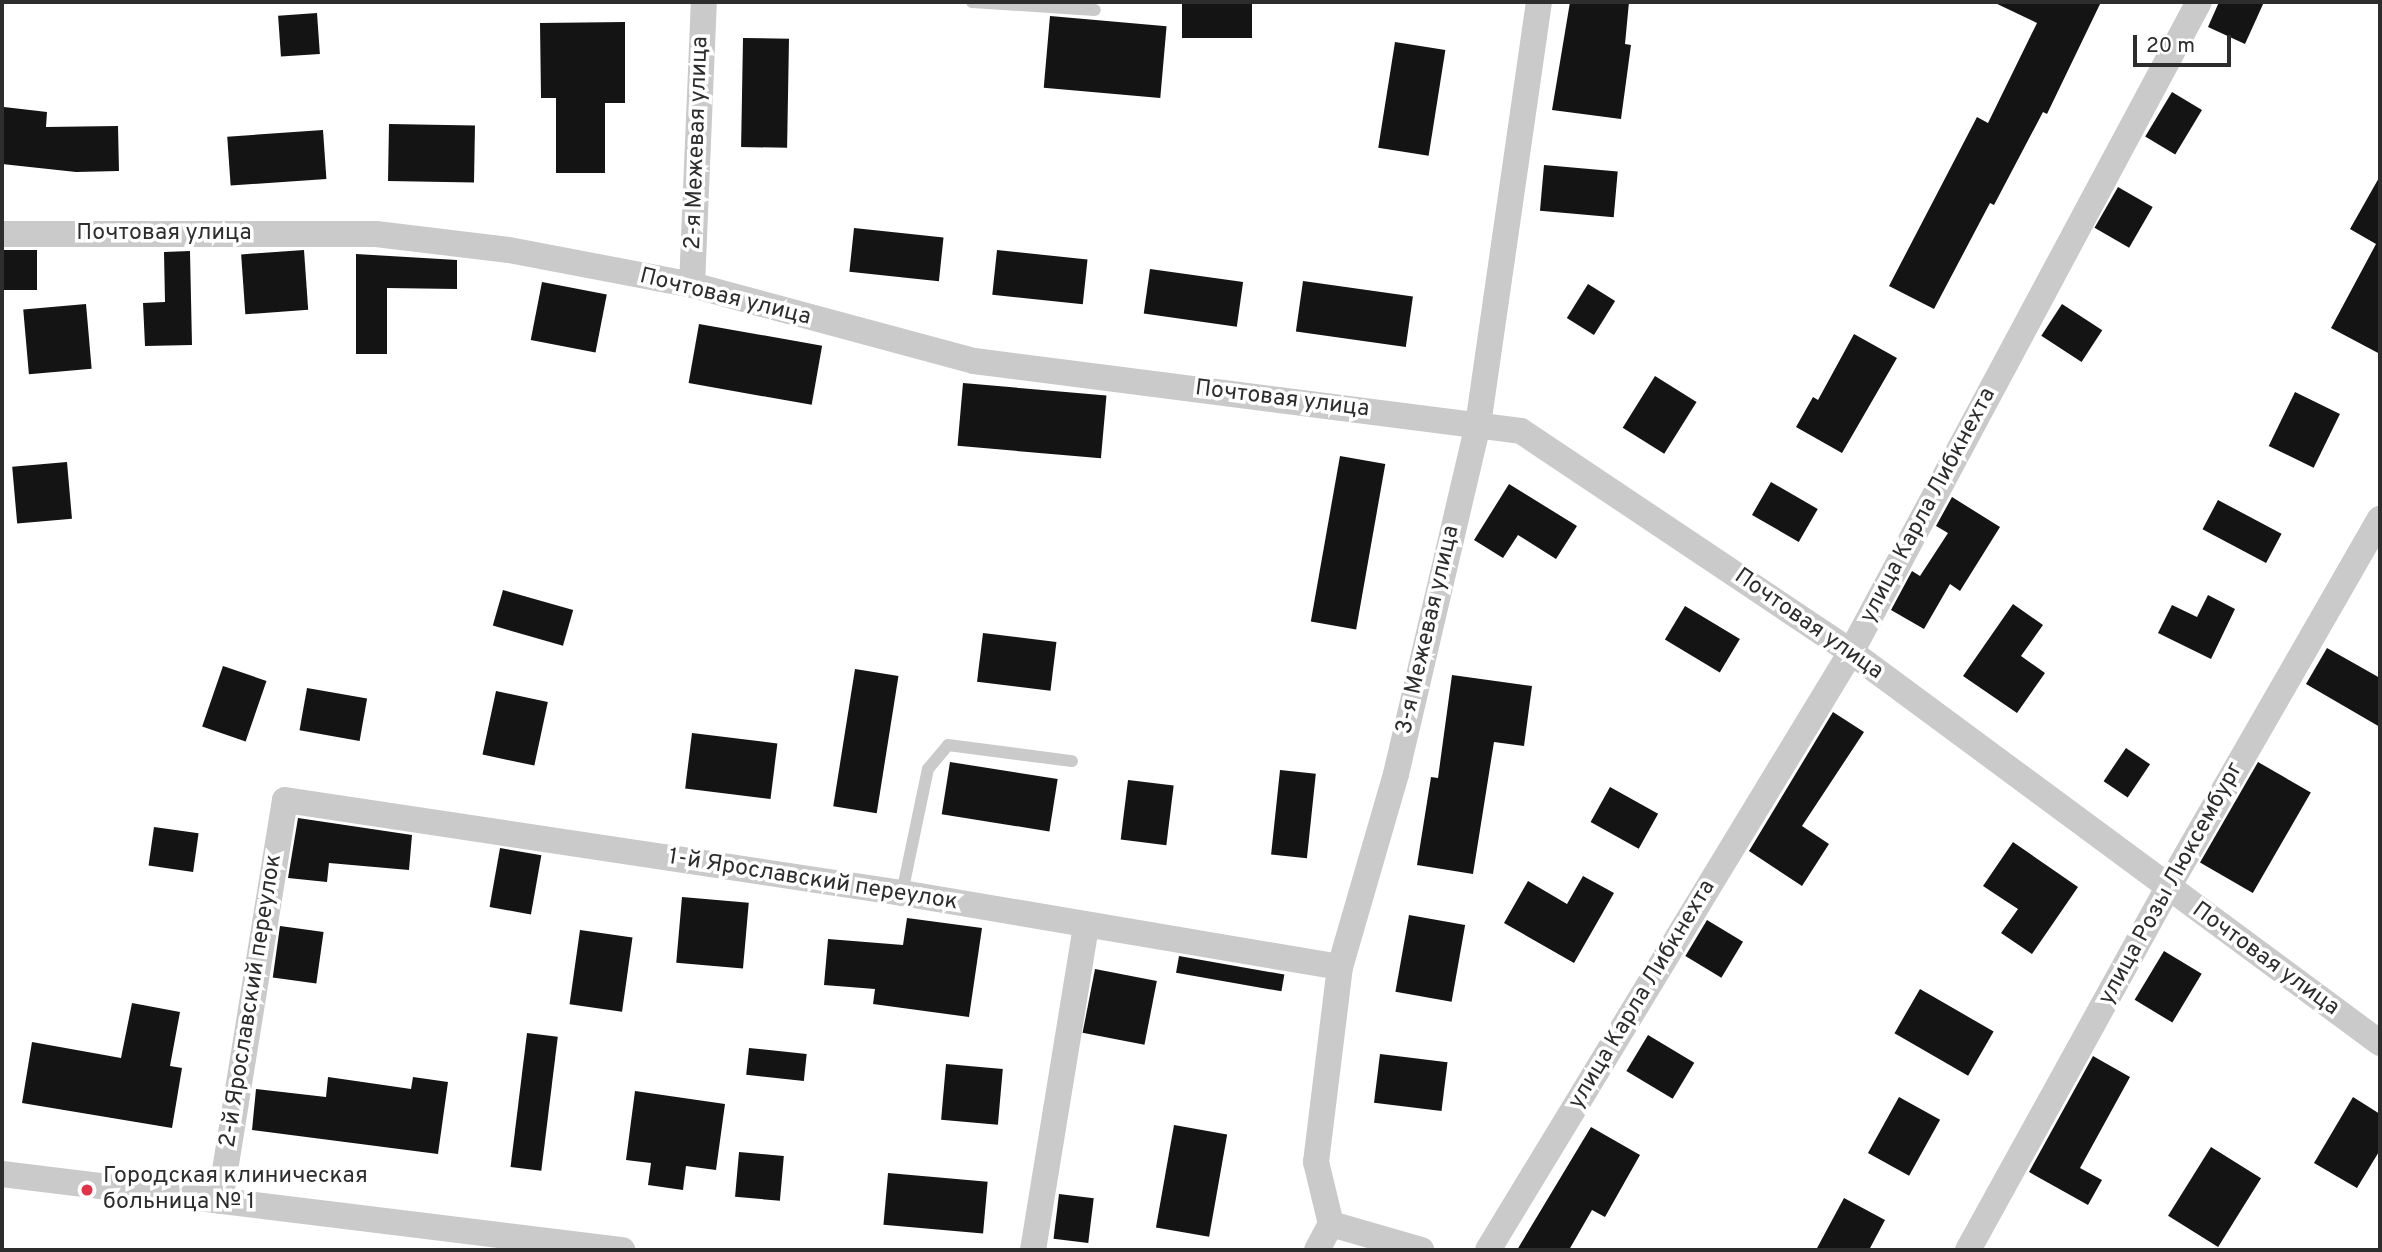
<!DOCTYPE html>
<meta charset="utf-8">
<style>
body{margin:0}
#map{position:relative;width:2382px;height:1252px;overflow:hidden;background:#fff;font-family:Overpass,sans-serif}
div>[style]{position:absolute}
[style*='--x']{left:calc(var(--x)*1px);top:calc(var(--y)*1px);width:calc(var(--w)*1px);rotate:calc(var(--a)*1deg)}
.building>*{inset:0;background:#141414;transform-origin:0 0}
.lane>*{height:12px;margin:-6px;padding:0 6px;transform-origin:6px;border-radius:6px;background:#cacaca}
.street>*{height:26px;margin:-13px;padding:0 13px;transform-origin:13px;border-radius:13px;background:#cacaca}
.dots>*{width:19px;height:19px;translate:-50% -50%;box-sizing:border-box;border:4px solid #fff;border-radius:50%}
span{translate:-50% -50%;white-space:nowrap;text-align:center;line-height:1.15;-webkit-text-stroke:7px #fff;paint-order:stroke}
.street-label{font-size:23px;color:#2d2d2d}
.poi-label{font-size:23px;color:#2d2d2d}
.left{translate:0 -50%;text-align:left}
.frame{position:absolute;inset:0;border:4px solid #2d2d2d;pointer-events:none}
.scale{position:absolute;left:2133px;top:35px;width:98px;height:32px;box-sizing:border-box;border:4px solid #2d2d2d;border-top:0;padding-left:9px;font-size:21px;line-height:24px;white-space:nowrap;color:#2d2d2d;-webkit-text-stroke:5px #fff;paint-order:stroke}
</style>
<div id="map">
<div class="building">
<i style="left:1182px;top:2px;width:70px;height:36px"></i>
<i style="clip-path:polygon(1570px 2px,1629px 2px,1625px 44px,1631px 45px,1621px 119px,1552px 110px)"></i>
<i style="clip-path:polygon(1993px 2px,2101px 2px,2047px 114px,2043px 112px,1994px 205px,1990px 203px,1934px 309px,1889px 286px,1977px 117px,1988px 123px,2037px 23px)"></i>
<i style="clip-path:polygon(2219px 2px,2264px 2px,2245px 44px,2208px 27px)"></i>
<i style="left:317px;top:13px;width:41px;height:39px;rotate:86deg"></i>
<i style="left:1050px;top:16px;width:117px;height:72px;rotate:5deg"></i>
<i style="clip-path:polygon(625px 22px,625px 103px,605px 103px,605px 173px,556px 173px,556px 98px,541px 98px,540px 23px)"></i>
<i style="left:743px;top:38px;width:46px;height:109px;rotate:1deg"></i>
<i style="left:1395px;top:42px;width:51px;height:107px;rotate:9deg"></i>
<i style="left:2172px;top:92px;width:35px;height:52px;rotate:31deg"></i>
<i style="clip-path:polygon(4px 107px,47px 112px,46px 127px,118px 126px,119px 171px,76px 172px,2px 164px)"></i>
<i style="left:389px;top:124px;width:86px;height:57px;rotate:1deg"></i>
<i style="left:323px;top:130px;width:49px;height:96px;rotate:86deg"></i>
<i style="left:1544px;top:165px;width:74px;height:46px;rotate:5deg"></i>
<i style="clip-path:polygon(2380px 176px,2380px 354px,2331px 328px,2376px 244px,2350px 229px)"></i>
<i style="left:2118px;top:187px;width:40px;height:47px;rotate:30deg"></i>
<i style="left:854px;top:228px;width:90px;height:44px;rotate:6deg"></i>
<i style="left:2px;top:250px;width:35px;height:40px"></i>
<i style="left:304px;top:250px;width:60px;height:63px;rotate:86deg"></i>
<i style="left:997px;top:250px;width:91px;height:45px;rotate:6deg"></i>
<i style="clip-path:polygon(190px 251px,192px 345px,145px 346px,143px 303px,165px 302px,164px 252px)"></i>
<i style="clip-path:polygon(356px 254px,457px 260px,457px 289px,387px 288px,387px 354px,356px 354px)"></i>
<i style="left:1150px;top:269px;width:94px;height:45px;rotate:8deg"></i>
<i style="left:1303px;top:281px;width:111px;height:51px;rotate:8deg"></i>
<i style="left:542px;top:282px;width:66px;height:59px;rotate:11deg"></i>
<i style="left:1588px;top:284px;width:32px;height:40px;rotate:32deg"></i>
<i style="left:86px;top:304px;width:65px;height:63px;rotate:85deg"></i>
<i style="left:2062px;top:304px;width:48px;height:38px;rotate:33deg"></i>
<i style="left:699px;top:324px;width:125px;height:60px;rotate:10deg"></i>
<i style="clip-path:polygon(1854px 334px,1897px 358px,1842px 453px,1796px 427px,1813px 397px,1818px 400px)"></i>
<i style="left:1655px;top:376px;width:49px;height:61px;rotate:32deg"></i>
<i style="left:963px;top:383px;width:144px;height:63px;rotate:5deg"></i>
<i style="left:2295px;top:392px;width:50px;height:60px;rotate:26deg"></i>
<i style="left:1340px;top:456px;width:46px;height:168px;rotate:10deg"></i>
<i style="left:67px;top:462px;width:57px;height:55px;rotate:85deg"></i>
<i style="left:1771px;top:482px;width:54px;height:38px;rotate:30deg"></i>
<i style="clip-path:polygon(1509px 484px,1577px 526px,1556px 559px,1518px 535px,1503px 558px,1474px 540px)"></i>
<i style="clip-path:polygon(1952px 497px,2000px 527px,1960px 591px,1950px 584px,1924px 629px,1891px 610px,1912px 571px,1920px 576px,1948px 533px,1936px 526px)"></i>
<i style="left:2218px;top:500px;width:72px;height:33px;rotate:28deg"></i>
<i style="left:503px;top:590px;width:73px;height:37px;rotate:16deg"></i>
<i style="clip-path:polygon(2208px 595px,2235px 609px,2211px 659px,2158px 633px,2172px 605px,2197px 617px)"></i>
<i style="clip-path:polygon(2013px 604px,2043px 625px,2021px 656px,2045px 673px,2017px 713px,1963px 676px)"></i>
<i style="left:1685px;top:606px;width:64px;height:39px;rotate:31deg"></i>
<i style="left:983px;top:633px;width:74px;height:49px;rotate:7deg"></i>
<i style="clip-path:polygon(2327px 648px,2380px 678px,2380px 727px,2306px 684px)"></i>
<i style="left:223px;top:666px;width:46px;height:64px;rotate:19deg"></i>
<i style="left:855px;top:669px;width:44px;height:139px;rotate:9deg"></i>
<i style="clip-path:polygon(1452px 675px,1532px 686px,1524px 746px,1494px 742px,1473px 874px,1417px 865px,1431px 777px,1438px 778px)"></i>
<i style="left:307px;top:688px;width:61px;height:43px;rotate:10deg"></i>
<i style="left:496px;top:691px;width:53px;height:65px;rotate:12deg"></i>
<i style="clip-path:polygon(1833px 712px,1864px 732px,1802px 826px,1829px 844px,1802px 886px,1749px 851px)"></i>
<i style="left:692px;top:733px;width:86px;height:56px;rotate:7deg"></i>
<i style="left:2126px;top:748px;width:29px;height:40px;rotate:34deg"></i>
<i style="left:950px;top:762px;width:109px;height:53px;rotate:9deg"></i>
<i style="left:2258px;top:762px;width:61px;height:116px;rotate:30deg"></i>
<i style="left:1280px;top:770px;width:36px;height:85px;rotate:6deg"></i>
<i style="left:1128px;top:780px;width:46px;height:60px;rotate:7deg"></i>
<i style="left:1610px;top:787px;width:55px;height:40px;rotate:29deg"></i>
<i style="clip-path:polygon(298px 818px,412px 835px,409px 870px,329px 863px,327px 882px,288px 878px)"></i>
<i style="left:154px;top:827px;width:45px;height:39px;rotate:8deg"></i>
<i style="clip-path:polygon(2013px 842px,2078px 887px,2032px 954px,2001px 933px,2018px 909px,1983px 886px)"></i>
<i style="left:500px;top:848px;width:42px;height:60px;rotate:10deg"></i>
<i style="clip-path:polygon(1583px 876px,1614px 893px,1574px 963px,1504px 923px,1528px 881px,1567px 904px)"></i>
<i style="left:682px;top:897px;width:67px;height:66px;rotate:5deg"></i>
<i style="left:1409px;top:915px;width:57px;height:78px;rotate:10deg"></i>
<i style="clip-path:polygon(907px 918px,982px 928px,969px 1017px,873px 1004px,875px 989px,824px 985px,828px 939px,903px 945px)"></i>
<i style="left:1707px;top:920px;width:42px;height:42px;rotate:31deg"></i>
<i style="left:280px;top:926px;width:44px;height:52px;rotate:8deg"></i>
<i style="left:580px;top:930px;width:53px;height:75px;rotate:8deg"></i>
<i style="left:2164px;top:951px;width:44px;height:57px;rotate:31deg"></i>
<i style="left:1179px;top:956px;width:107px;height:17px;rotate:10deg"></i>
<i style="left:1095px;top:969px;width:63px;height:65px;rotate:11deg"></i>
<i style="left:1920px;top:989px;width:85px;height:51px;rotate:30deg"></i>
<i style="clip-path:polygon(132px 1003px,180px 1012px,170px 1066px,182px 1068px,172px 1128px,22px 1103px,32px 1042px,121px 1058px)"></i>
<i style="left:527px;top:1033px;width:31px;height:135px;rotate:7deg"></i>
<i style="left:1648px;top:1035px;width:54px;height:42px;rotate:31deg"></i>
<i style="left:749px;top:1048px;width:58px;height:27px;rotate:6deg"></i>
<i style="left:1380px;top:1054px;width:68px;height:49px;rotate:7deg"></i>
<i style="clip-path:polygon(2093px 1056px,2130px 1077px,2080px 1168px,2102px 1180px,2088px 1205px,2029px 1172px)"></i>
<i style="left:946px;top:1064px;width:57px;height:56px;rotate:5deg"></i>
<i style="clip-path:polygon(328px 1077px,411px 1089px,413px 1077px,448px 1082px,438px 1154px,252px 1130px,256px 1089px,326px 1097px)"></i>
<i style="clip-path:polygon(635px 1091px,725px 1104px,716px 1170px,686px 1166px,683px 1190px,648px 1185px,651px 1163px,626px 1160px)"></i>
<i style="left:1899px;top:1097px;width:47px;height:64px;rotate:29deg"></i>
<i style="clip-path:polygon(2353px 1097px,2380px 1114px,2380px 1150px,2357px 1188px,2314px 1163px)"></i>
<i style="left:1174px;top:1125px;width:54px;height:104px;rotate:10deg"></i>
<i style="clip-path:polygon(1591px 1127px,1640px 1155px,1605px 1217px,1592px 1210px,1569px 1250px,1517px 1250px)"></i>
<i style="left:2211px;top:1147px;width:59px;height:81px;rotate:32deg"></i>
<i style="left:739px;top:1152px;width:45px;height:45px;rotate:5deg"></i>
<i style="left:888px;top:1173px;width:100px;height:52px;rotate:5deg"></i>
<i style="left:1059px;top:1194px;width:35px;height:45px;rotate:7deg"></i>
<i style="clip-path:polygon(1844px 1198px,1885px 1220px,1869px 1250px,1816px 1250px)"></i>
</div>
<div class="lane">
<i style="--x:972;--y:2;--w:123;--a:3.7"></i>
<i style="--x:902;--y:893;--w:127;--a:-78.2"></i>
<i style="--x:928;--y:769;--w:31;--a:-50"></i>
<i style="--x:948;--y:745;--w:125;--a:7.4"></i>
</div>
<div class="street">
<i style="--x:2;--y:234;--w:374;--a:0"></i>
<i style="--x:376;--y:234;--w:134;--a:6.9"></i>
<i style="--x:509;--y:250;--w:186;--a:10.8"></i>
<i style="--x:692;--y:285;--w:292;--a:15.1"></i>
<i style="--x:974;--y:361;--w:551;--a:7.29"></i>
<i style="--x:1521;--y:431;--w:397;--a:33.8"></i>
<i style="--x:1851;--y:652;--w:658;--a:36.47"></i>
<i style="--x:692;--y:285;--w:283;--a:-87.6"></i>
<i style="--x:2;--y:1174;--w:625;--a:6.99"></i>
<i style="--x:220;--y:1201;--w:406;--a:-80.8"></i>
<i style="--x:285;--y:800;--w:624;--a:8.57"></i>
<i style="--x:902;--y:893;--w:444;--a:9.6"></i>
<i style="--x:1331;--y:1224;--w:94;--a:16.1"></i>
<i style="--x:1033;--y:1250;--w:329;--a:-80.7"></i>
<i style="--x:1317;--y:1250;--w:30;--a:-62"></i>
<i style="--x:1331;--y:1224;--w:64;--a:-103.6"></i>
<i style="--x:1316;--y:1162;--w:196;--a:-83"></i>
<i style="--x:1340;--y:967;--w:201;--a:-73.8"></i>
<i style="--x:1396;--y:774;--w:359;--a:-76.8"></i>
<i style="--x:1478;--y:425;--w:427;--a:-81.8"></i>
<i style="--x:1488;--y:1250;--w:700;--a:-58.74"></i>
<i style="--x:1851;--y:652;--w:737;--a:-61.84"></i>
<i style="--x:1968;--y:1250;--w:412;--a:-61.1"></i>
<i style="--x:2167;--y:889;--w:427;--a:-60.1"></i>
</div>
<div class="dots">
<i style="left:87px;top:1190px;background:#df3348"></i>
</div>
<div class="street-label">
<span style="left:698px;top:143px;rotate:-88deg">2-я Межевая улица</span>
<span style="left:164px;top:234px">Почтовая улица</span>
<span style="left:725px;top:298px;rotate:14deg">Почтовая улица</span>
<span style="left:1282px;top:400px;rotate:7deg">Почтовая улица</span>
<span style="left:1929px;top:506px;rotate:-62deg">улица Карла Либкнехта</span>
<span style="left:1808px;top:625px;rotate:35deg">Почтовая улица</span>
<span style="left:1429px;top:630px;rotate:-77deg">3-я Межевая улица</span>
<span style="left:813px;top:881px;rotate:9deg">1-й Ярославский переулок</span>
<span style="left:2172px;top:884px;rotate:-61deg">улица Розы Люксембург</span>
<span style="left:2265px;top:960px;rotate:36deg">Почтовая улица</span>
<span style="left:1643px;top:995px;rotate:-59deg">улица Карла Либкнехта</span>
<span style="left:252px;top:1001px;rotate:-81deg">2-й Ярославский переулок</span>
</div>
<div class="poi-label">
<span class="left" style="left:103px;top:1190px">Городская клиническая<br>больница № 1</span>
</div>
<div class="frame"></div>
<div class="scale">20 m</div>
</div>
